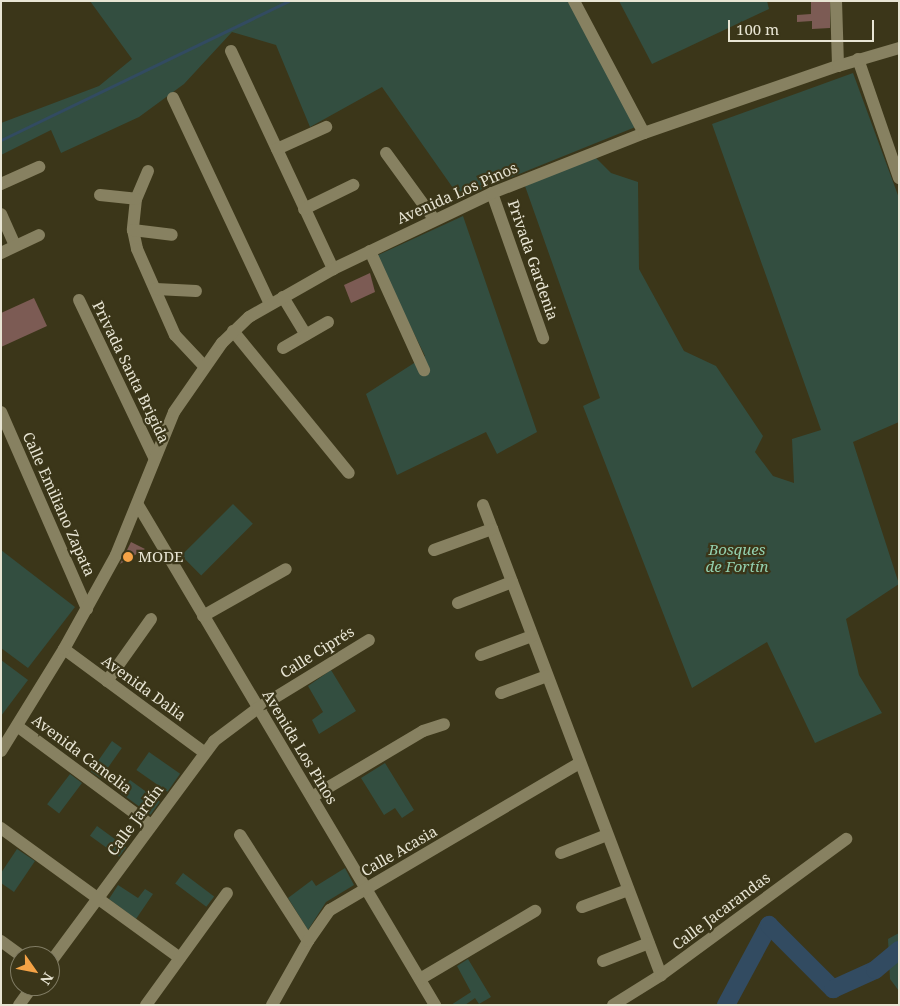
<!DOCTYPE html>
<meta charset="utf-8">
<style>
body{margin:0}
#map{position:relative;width:900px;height:1006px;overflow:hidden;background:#3b3619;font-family:"Noto Serif",serif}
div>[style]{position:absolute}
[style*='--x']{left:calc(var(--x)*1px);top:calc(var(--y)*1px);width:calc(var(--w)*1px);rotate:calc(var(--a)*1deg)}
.green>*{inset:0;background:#334e40;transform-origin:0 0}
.stream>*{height:3px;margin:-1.5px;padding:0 1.5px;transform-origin:1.5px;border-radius:1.5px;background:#324b61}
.river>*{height:18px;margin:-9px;padding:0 9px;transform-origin:9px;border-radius:9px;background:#324b61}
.building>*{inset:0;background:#7c5b54}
.minor>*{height:12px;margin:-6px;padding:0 6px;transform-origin:6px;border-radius:6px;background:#878161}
.dots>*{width:14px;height:14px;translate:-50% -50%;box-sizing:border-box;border:2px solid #3b3619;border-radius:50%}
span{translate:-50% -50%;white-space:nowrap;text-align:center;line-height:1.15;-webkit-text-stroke:4.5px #3b3619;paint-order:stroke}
.street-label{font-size:15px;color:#e8e5d4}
.park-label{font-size:15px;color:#93d0af;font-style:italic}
.poi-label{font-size:15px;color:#e8e5d4}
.left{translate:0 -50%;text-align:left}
.frame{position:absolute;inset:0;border:2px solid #e8e5d4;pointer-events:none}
.north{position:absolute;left:10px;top:946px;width:50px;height:50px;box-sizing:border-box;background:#3b3619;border:1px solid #807c64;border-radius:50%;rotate:123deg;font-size:14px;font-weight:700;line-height:20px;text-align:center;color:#e8e5d4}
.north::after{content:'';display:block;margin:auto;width:18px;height:22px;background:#f5a346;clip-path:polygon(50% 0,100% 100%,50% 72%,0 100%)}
.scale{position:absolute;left:728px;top:20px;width:146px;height:22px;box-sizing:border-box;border:2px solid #e8e5d4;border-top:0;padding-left:6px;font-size:15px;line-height:18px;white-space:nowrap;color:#e8e5d4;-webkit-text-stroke:4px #3b3619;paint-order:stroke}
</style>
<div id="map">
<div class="green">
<i style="clip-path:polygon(90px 1px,571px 1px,638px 126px,460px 198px,382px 87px,310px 127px,276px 45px,232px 32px,184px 84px,139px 117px,61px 153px,51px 130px,1px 155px,1px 123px,99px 86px,132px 59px)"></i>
<i style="clip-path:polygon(619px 1px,767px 1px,769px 9px,652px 64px)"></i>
<i style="clip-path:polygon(853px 73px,899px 198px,899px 422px,853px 442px,899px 584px,846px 619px,859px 675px,882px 713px,815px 743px,767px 642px,692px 688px,583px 406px,600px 398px,525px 186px,595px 157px,611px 173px,638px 182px,639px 269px,684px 351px,716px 366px,763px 436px,755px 452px,773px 476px,794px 483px,792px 439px,821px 430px,712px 124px)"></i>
<i style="clip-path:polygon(463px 216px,537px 432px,497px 454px,486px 432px,397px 475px,366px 394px,425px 356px,376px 256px)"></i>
<i style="left:233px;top:504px;width:28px;height:73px;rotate:45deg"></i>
<i style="clip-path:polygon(1px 550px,75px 607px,28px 668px,1px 648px)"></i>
<i style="clip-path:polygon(1px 660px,28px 680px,1px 716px)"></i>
<i style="clip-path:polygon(331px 670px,356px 711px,319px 734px,312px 720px,323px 712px,308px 686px)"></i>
<i style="left:112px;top:741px;width:12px;height:37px;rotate:35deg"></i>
<i style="left:149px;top:752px;width:38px;height:22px;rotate:35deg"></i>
<i style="clip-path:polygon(385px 763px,414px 810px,402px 818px,395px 808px,384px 815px,361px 778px)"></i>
<i style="left:70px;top:774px;width:15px;height:38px;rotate:37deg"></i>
<i style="left:130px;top:780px;width:37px;height:16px;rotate:36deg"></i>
<i style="left:97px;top:826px;width:36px;height:12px;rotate:36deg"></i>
<i style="clip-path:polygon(17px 849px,35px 861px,14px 892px,1px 883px,1px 873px)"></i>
<i style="clip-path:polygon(345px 868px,354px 885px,326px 902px,308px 930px,288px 898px,312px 880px,316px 886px)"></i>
<i style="left:183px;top:873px;width:39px;height:13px;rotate:37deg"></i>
<i style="clip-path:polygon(118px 885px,138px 898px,145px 889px,153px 894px,136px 919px,109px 899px)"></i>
<i style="clip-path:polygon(899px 933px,899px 991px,890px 979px,888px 939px)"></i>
<i style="clip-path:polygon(468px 959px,491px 997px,479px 1004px,475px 998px,465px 1005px,451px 1005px,471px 992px,457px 966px)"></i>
</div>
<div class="stream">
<i style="--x:1;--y:140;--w:319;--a:-25.8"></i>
</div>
<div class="river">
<i style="--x:726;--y:1005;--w:91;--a:-61.7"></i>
<i style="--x:769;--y:925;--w:91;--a:45"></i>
<i style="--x:833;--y:989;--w:46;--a:-24.3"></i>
<i style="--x:875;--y:970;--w:31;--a:-40"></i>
</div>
<div class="building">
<i style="clip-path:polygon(811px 1px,830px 1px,830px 28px,812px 29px,812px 21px,797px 22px,797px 15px,811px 14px)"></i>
<i style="clip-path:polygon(370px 273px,375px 292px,351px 303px,344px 285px)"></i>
<i style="clip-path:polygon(34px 298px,47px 326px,1px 347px,1px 313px)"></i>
<i style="clip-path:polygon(131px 542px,145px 549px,120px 564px)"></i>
</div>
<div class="minor">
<i style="--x:574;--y:1;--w:149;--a:62.1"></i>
<i style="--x:836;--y:1;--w:65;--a:88.2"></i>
<i style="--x:231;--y:51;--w:241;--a:64.9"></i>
<i style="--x:858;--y:59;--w:126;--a:71"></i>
<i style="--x:173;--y:98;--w:228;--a:64.8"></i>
<i style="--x:277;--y:149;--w:54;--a:-24.2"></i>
<i style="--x:386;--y:153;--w:82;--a:54"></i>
<i style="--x:148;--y:171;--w:30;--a:113"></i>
<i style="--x:136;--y:199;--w:31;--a:96"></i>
<i style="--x:133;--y:230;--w:19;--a:78"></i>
<i style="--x:137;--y:249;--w:94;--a:66.2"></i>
<i style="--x:175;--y:335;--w:42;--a:46.9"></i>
<i style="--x:1;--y:184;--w:42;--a:-24.1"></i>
<i style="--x:492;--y:193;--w:154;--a:70.6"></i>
<i style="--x:100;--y:195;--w:36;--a:6"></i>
<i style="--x:304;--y:209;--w:55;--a:-26.1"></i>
<i style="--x:1;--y:214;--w:34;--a:66"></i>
<i style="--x:133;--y:230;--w:39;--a:7"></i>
<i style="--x:370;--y:251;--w:131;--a:65.6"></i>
<i style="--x:1;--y:253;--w:42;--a:-25.3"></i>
<i style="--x:156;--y:289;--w:40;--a:2.9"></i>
<i style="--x:283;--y:297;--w:44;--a:58.8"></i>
<i style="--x:79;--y:300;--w:174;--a:64.5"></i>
<i style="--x:233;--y:331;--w:183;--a:50.8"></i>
<i style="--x:283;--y:348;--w:52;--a:-30"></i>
<i style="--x:1;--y:412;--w:215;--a:66.4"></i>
<i style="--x:138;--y:505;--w:582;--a:59.29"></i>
<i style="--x:483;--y:505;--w:503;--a:69.26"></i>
<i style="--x:434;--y:550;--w:62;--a:-19.9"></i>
<i style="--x:458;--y:603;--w:58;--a:-21.3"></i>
<i style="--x:203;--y:616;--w:95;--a:-29.5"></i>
<i style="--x:64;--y:649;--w:175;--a:36.4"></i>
<i style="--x:481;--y:655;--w:54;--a:-20.4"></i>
<i style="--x:107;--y:681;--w:76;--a:-54.6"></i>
<i style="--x:501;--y:693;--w:49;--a:-20.3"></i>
<i style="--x:17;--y:726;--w:167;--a:36.5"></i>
<i style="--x:1;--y:751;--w:120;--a:-58.3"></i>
<i style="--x:64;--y:649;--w:107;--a:-61"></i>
<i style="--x:116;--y:555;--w:154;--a:-67.9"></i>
<i style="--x:174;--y:412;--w:84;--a:-55.2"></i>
<i style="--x:222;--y:343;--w:37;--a:-44"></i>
<i style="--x:249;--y:317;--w:97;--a:-29.7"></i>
<i style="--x:333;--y:269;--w:176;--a:-25.5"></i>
<i style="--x:492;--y:193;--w:163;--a:-21.5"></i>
<i style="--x:644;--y:133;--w:205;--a:-19.1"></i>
<i style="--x:838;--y:66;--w:64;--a:-16.4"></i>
<i style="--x:312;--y:797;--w:129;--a:-30.7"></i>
<i style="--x:423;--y:731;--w:22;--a:-18"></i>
<i style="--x:1;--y:828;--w:221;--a:36"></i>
<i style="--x:240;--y:835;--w:126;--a:57.3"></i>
<i style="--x:561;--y:853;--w:49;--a:-21.4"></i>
<i style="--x:582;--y:907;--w:49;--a:-20.3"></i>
<i style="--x:1;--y:941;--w:26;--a:36"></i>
<i style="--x:603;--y:961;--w:49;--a:-21.4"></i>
<i style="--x:50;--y:963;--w:276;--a:-53.5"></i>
<i style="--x:214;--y:741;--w:55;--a:-36.9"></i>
<i style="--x:258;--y:708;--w:130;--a:-31.5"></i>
<i style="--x:420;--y:979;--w:134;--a:-30.6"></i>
<i style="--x:19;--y:1005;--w:24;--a:-54"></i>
<i style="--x:146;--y:1005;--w:138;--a:-54.1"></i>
<i style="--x:272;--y:1005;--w:73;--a:-60.6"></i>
<i style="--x:308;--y:941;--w:38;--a:-55"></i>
<i style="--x:330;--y:910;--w:290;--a:-30.5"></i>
<i style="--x:613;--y:1005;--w:57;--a:-32"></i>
<i style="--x:661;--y:975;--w:230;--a:-36.3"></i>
</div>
<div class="dots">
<i style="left:128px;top:557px;background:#f5a346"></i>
</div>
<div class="street-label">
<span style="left:457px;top:193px;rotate:-24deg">Avenida Los Pinos</span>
<span style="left:533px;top:260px;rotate:71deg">Privada Gardenia</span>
<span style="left:131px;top:372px;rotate:64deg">Privada Santa Brigida</span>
<span style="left:59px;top:504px;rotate:66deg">Calle Emiliano Zapata</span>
<span style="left:317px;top:652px;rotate:-32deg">Calle Ciprés</span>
<span style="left:144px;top:688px;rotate:36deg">Avenida Dalia</span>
<span style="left:300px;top:747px;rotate:59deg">Avenida Los Pinos</span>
<span style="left:82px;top:754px;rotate:37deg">Avenida Camelia</span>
<span style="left:135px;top:820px;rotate:-54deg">Calle Jardín</span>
<span style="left:399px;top:851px;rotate:-30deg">Calle Acasia</span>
<span style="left:721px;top:911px;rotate:-37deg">Calle Jacarandas</span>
</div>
<div class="park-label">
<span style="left:737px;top:558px">Bosques<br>de Fortín</span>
</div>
<div class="poi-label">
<span class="left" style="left:138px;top:557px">MODE</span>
</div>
<div class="frame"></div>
<div class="north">N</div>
<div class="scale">100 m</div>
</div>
